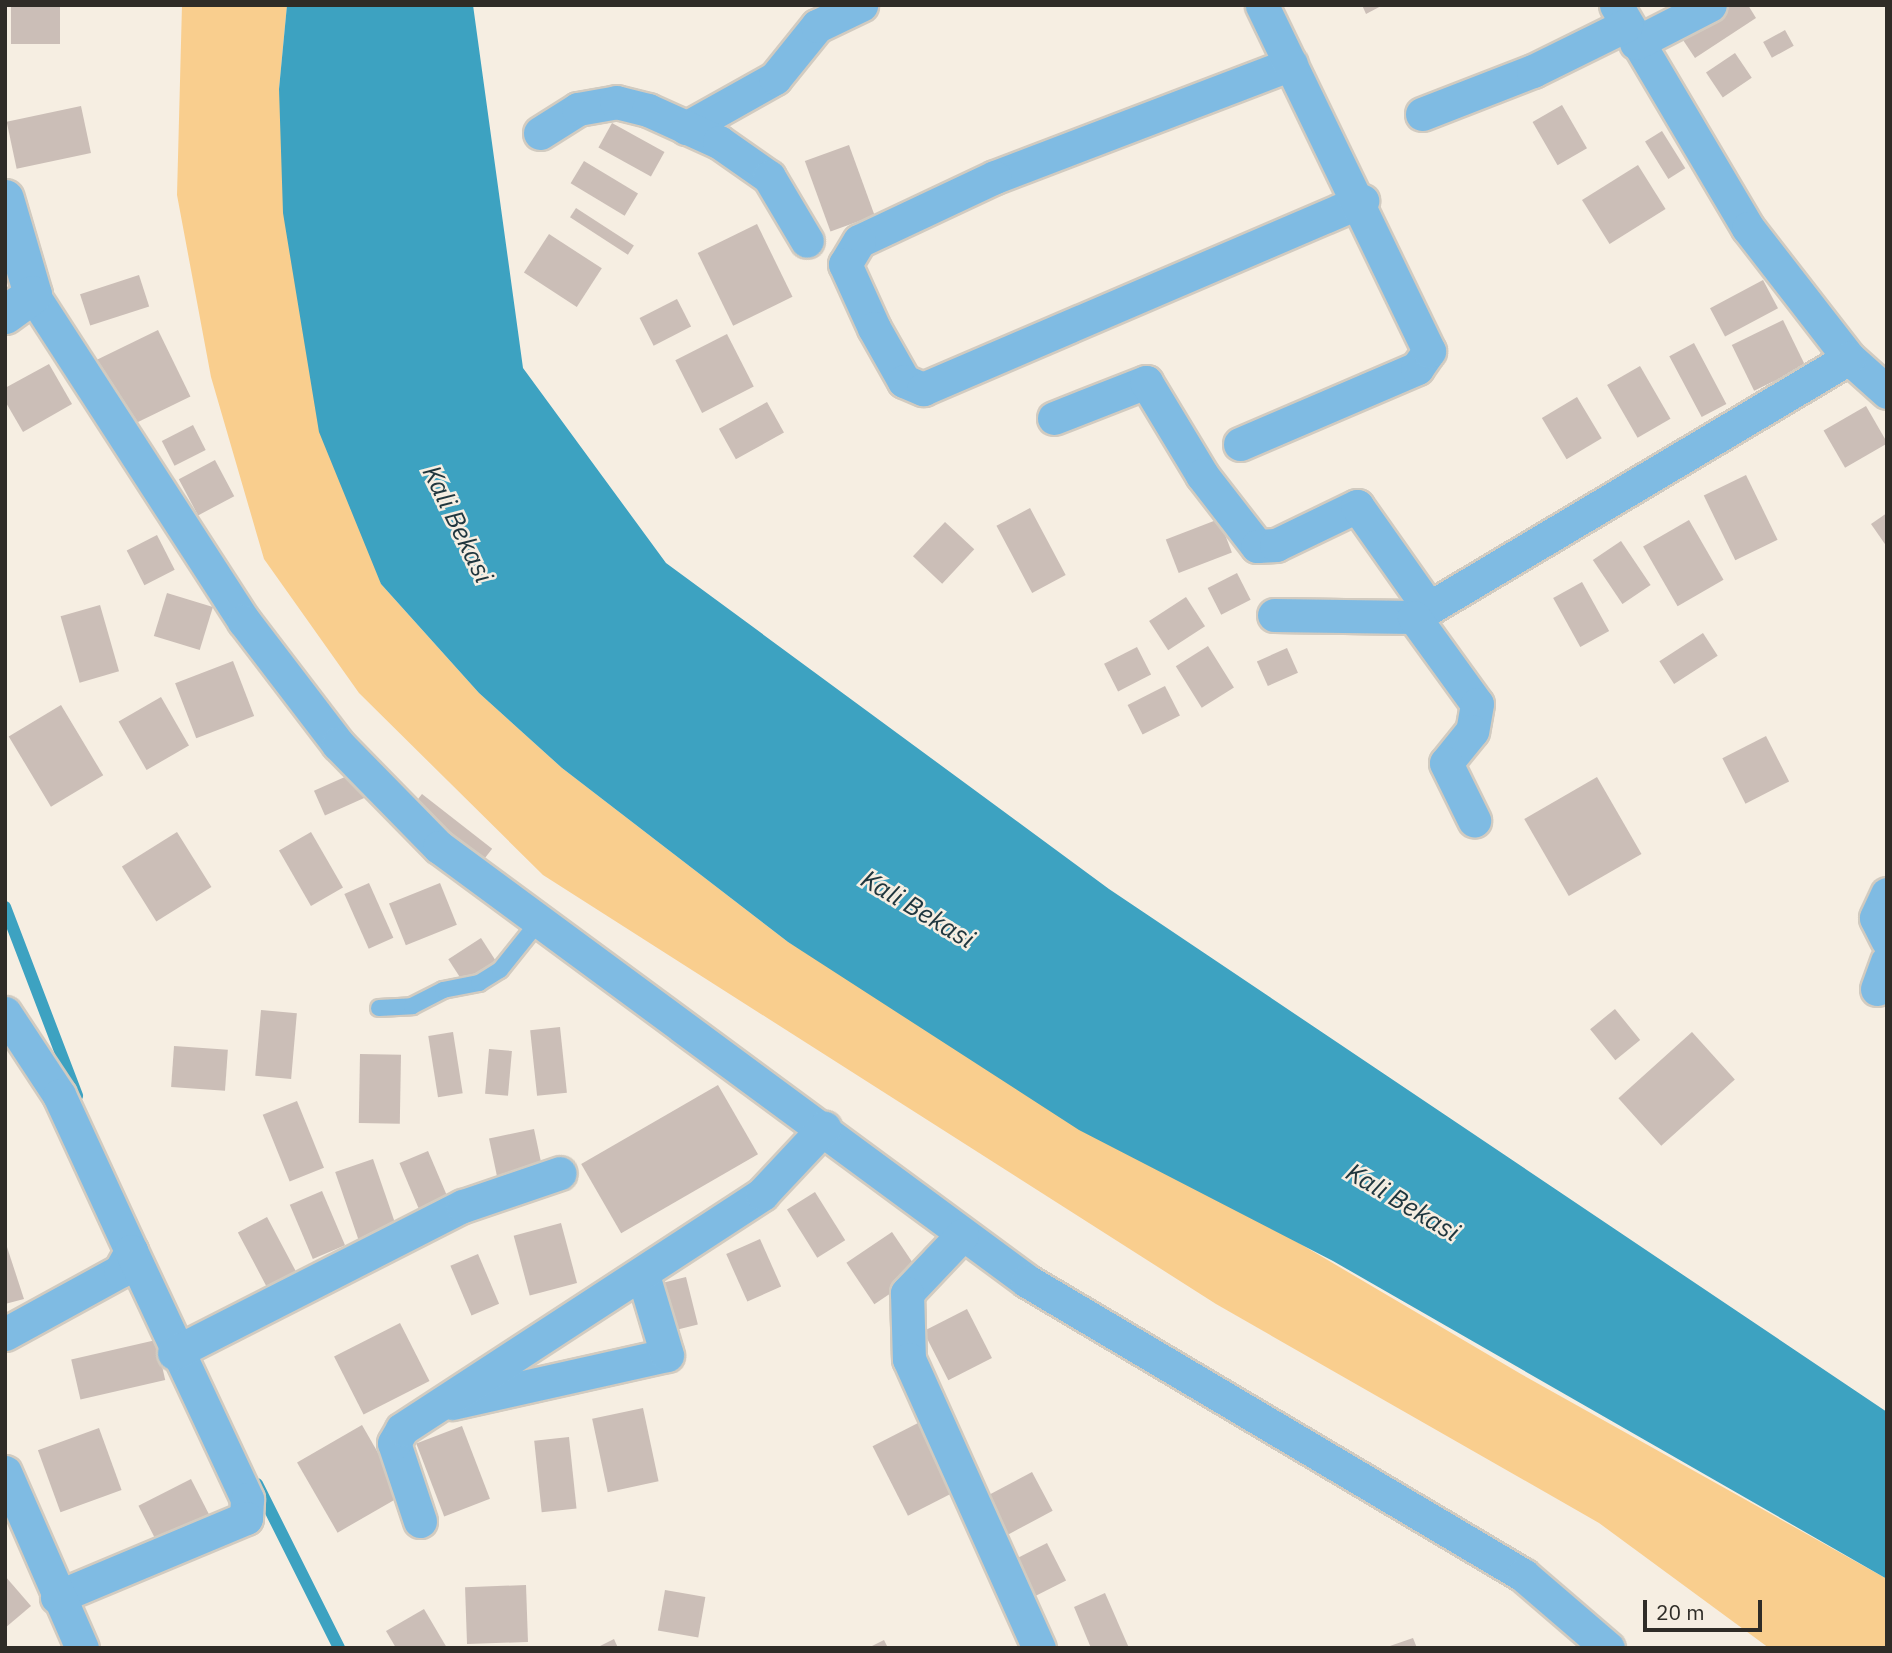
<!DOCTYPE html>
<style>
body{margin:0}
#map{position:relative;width:1892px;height:1653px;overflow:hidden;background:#f6eee2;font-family:"IBM Plex Sans",sans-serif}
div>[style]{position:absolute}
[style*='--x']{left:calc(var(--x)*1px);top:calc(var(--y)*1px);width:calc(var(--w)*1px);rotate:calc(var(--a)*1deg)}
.green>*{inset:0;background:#f9ce8e}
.water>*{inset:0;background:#3da2c1}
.stream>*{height:12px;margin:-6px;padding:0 6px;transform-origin:6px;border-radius:6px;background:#3da2c1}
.building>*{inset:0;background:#cbbeb7;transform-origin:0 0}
.roads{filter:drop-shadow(2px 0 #d2cbc0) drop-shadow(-2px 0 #d2cbc0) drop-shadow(0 2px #d2cbc0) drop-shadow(0 -2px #d2cbc0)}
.service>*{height:16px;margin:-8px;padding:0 8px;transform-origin:8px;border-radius:8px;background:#7fbbe3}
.minor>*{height:33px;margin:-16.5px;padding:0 16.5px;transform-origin:16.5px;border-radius:16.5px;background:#7fbbe3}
.tertiary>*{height:38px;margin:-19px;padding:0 19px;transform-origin:19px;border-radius:19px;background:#7fbbe3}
span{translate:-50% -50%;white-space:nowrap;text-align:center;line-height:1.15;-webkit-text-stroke:5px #f6eee2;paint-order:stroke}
.water-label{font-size:26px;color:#1f363e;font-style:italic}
.frame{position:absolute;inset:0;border:7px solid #2f2c27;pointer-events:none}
.scale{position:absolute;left:1643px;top:1600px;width:119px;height:32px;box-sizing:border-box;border:4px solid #2f2c27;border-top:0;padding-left:9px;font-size:21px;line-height:24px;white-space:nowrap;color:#2f2c27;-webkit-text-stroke:5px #f6eee2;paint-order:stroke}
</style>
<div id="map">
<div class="green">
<i style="clip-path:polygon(182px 5px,287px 5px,279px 89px,381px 584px,479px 693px,562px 768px,788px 942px,1521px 1374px,1887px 1579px,1887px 1648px,1769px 1648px,1599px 1523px,1216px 1304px,543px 875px,359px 693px,264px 559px,211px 377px,177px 195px)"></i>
</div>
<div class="water">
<i style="clip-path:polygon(287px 5px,473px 5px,523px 368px,666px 563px,1109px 889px,1887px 1412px,1887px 1579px,1333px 1261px,1079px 1130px,788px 942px,562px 768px,479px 693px,381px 584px,319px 432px,283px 213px,279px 89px)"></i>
</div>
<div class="stream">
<i style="--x:5;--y:907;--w:202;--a:69.1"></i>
<i style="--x:257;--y:1484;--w:183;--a:63.4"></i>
</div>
<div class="building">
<i style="left:11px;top:5px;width:49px;height:39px"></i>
<i style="clip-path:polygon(1362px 5px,1383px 5px,1366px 14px)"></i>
<i style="clip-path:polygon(1731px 5px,1748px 5px,1756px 18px,1695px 58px,1681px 37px)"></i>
<i style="left:1785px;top:30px;width:18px;height:25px;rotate:61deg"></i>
<i style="left:1735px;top:53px;width:30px;height:35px;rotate:56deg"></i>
<i style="left:1562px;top:105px;width:50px;height:34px;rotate:60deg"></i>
<i style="left:81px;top:106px;width:48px;height:76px;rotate:78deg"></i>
<i style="left:612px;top:123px;width:60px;height:28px;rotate:29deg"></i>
<i style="left:1662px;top:131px;width:44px;height:20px;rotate:58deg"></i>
<i style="left:849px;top:145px;width:75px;height:47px;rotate:70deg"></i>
<i style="left:584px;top:161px;width:63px;height:26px;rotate:31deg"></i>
<i style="left:1638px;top:165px;width:52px;height:66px;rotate:58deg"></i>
<i style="left:576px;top:208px;width:69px;height:11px;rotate:33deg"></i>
<i style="left:757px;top:224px;width:81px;height:66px;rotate:64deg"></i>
<i style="left:549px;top:234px;width:63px;height:46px;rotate:33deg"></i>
<i style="left:139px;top:275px;width:33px;height:62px;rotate:72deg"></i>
<i style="left:1763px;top:280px;width:32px;height:60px;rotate:62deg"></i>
<i style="left:677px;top:299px;width:31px;height:42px;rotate:63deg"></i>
<i style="left:1783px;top:320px;width:51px;height:57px;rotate:64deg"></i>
<i style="left:158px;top:330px;width:74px;height:72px;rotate:64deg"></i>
<i style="left:727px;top:334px;width:59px;height:58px;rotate:63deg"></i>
<i style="left:1694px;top:343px;width:69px;height:28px;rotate:62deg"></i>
<i style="clip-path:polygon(49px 364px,72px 404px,23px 432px,5px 401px,5px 388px)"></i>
<i style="left:1640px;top:366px;width:61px;height:38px;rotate:60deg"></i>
<i style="left:1577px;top:397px;width:48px;height:41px;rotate:59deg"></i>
<i style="left:767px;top:402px;width:35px;height:55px;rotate:61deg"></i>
<i style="left:1866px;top:406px;width:43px;height:49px;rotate:60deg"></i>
<i style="left:193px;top:425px;width:28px;height:35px;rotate:63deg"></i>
<i style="left:215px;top:460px;width:41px;height:41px;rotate:62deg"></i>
<i style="left:1746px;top:475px;width:72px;height:47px;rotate:64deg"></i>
<i style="left:1030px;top:508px;width:76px;height:38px;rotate:62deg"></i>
<i style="clip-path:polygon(1887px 513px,1887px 547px,1871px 524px)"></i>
<i style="left:1219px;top:519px;width:36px;height:57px;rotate:69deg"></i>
<i style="left:1689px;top:520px;width:69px;height:53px;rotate:60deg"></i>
<i style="left:945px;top:522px;width:40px;height:47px;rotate:43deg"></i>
<i style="left:157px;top:535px;width:39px;height:34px;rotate:63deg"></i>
<i style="left:1621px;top:541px;width:53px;height:34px;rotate:56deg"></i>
<i style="left:1237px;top:573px;width:30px;height:33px;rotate:63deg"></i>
<i style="left:1582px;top:582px;width:56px;height:33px;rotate:61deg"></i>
<i style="left:167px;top:593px;width:48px;height:45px;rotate:17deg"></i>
<i style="left:1186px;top:597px;width:35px;height:44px;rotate:57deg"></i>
<i style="left:100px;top:605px;width:69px;height:41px;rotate:74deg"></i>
<i style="left:1703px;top:633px;width:27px;height:52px;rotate:57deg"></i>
<i style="left:1208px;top:646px;width:49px;height:38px;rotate:58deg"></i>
<i style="left:1137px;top:647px;width:31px;height:37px;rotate:63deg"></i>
<i style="left:1287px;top:648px;width:27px;height:33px;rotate:66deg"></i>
<i style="left:233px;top:661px;width:59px;height:62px;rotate:69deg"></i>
<i style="left:1165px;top:686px;width:33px;height:42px;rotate:63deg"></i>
<i style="left:161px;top:697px;width:56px;height:49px;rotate:60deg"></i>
<i style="left:61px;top:705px;width:82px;height:61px;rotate:59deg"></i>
<i style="left:1766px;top:736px;width:51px;height:49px;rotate:63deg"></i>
<i style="left:356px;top:772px;width:27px;height:46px;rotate:66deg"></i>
<i style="left:1597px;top:777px;width:89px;height:84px;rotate:60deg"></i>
<i style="left:422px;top:794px;width:89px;height:23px;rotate:38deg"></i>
<i style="left:177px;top:832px;width:65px;height:65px;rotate:58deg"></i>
<i style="left:311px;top:832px;width:64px;height:37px;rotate:60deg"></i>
<i style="left:369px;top:883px;width:60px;height:27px;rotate:66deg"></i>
<i style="left:440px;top:883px;width:45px;height:55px;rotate:68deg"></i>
<i style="left:481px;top:938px;width:30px;height:39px;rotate:57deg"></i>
<i style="left:1615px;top:1009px;width:40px;height:32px;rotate:51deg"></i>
<i style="left:261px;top:1010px;width:36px;height:66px;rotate:5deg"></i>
<i style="left:560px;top:1027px;width:66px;height:30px;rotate:84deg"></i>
<i style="left:453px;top:1032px;width:62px;height:25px;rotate:81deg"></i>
<i style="left:1692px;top:1032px;width:64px;height:99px;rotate:48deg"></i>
<i style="left:174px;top:1046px;width:54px;height:41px;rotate:4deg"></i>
<i style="left:489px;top:1049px;width:23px;height:45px;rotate:5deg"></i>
<i style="left:360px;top:1054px;width:41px;height:69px;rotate:1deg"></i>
<i style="left:718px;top:1085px;width:80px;height:158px;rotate:60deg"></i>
<i style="left:297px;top:1101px;width:72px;height:37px;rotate:68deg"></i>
<i style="left:534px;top:1129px;width:39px;height:46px;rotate:78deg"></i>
<i style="left:428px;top:1151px;width:53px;height:31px;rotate:67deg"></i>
<i style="left:373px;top:1159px;width:72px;height:40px;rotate:71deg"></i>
<i style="left:322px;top:1191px;width:59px;height:35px;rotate:67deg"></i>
<i style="left:815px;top:1192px;width:57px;height:33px;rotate:58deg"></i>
<i style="left:267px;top:1217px;width:67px;height:33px;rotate:62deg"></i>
<i style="left:561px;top:1223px;width:62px;height:49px;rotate:75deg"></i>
<i style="left:892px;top:1232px;width:50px;height:55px;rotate:56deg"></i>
<i style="left:760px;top:1239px;width:52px;height:37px;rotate:66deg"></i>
<i style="clip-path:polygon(6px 1244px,24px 1299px,5px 1304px,5px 1245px)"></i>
<i style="left:478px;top:1254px;width:54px;height:30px;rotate:67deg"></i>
<i style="left:686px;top:1277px;width:49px;height:33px;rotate:76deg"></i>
<i style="left:967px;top:1309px;width:55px;height:49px;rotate:63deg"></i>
<i style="left:400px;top:1323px;width:65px;height:74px;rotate:63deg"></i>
<i style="left:156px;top:1340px;width:41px;height:87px;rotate:77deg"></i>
<i style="left:643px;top:1408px;width:75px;height:52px;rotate:78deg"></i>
<i style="left:918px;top:1423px;width:78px;height:51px;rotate:63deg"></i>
<i style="left:362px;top:1425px;width:81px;height:75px;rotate:60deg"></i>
<i style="left:462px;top:1426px;width:78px;height:49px;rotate:69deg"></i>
<i style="left:99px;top:1428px;width:66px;height:65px;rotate:70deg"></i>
<i style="left:569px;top:1437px;width:72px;height:35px;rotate:84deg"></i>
<i style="left:1032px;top:1472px;width:44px;height:56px;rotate:62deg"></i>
<i style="left:191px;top:1479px;width:51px;height:59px;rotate:63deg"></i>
<i style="left:1047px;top:1543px;width:42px;height:45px;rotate:63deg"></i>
<i style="clip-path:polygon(5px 1576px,31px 1606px,5px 1628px)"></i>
<i style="left:526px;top:1585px;width:57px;height:61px;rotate:88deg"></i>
<i style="left:665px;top:1590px;width:41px;height:41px;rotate:10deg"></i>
<i style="clip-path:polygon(1105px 1593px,1129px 1648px,1091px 1648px,1074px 1607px)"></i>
<i style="clip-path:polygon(424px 1609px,447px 1648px,396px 1648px,386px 1631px)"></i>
<i style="clip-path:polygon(1413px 1638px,1417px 1648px,1387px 1648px,1387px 1647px)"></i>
<i style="clip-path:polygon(614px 1639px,618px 1648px,596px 1648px)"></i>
<i style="clip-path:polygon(884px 1640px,888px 1648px,868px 1648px)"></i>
</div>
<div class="roads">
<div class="service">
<i style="--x:379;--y:1008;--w:33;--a:-3"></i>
<i style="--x:412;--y:1006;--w:35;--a:-27"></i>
<i style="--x:443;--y:990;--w:37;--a:-11"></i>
<i style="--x:479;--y:983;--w:25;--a:-32"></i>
<i style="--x:500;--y:970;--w:64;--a:-51.3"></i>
</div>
<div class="minor">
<i style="--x:1616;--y:5;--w:259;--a:59.4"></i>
<i style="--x:1748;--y:228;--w:165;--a:52.2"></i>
<i style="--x:1849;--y:358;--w:51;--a:41.8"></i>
<i style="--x:1636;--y:43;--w:83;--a:-27.2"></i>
<i style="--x:1291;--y:64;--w:317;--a:159.1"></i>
<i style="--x:995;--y:177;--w:150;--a:154.8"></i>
<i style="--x:859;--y:241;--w:27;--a:121"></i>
<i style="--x:845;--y:264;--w:70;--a:65.6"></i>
<i style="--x:874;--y:328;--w:61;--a:60.5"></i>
<i style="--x:904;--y:381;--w:21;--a:23"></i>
<i style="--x:923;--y:389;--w:478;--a:-23.2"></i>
<i style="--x:1422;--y:114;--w:119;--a:-21.2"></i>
<i style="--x:1533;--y:71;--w:104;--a:-26.3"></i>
<i style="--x:686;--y:128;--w:102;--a:-29.3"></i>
<i style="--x:775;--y:78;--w:67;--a:-51.1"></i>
<i style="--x:817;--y:26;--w:49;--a:-25.5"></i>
<i style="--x:540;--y:133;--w:45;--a:-32.3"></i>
<i style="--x:578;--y:109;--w:39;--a:-10"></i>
<i style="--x:616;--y:102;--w:33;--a:14"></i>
<i style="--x:648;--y:110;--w:78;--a:24.3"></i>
<i style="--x:719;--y:142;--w:61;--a:35"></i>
<i style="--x:769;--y:177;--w:74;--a:59.3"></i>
<i style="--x:33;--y:295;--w:388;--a:57.1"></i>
<i style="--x:244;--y:621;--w:155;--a:52.6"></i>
<i style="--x:338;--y:744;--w:144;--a:45.6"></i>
<i style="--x:439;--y:847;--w:731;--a:36.43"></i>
<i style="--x:1027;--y:1281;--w:577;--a:30.66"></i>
<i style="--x:1523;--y:1575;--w:112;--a:40.7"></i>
<i style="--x:1054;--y:418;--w:99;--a:-21.4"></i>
<i style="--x:1146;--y:382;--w:109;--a:58.9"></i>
<i style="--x:1202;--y:475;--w:90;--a:52.2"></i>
<i style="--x:1257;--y:546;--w:19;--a:-3"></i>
<i style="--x:1276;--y:545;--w:90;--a:-25.7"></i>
<i style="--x:1357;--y:506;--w:125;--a:54.8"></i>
<i style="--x:1240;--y:444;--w:193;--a:-23.2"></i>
<i style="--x:1417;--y:368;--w:21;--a:-55"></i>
<i style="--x:1429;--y:351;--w:384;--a:-115.8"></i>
<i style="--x:1274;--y:615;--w:140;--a:0.8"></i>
<i style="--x:1414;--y:617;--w:506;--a:-30.77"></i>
<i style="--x:1414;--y:617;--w:107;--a:54.1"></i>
<i style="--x:1477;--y:704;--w:27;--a:100"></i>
<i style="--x:1472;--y:731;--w:41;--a:129.1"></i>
<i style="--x:1446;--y:763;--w:64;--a:63.8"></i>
<i style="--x:1887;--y:894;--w:26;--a:115"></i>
<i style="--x:1876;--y:918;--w:25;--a:63"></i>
<i style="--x:1877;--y:989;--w:29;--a:-70"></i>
<i style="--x:5;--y:1013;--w:98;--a:56.6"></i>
<i style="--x:59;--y:1095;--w:172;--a:65.2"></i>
<i style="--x:962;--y:1235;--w:80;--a:133.5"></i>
<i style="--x:907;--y:1293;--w:66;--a:88.3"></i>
<i style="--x:909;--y:1359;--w:317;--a:65.8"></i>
<i style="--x:5;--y:1334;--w:131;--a:-28.7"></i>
<i style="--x:120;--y:1271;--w:23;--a:-61"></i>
<i style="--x:131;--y:1251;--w:274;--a:64.9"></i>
<i style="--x:247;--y:1499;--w:19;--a:93"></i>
<i style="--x:246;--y:1518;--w:205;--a:157.3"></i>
<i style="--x:174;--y:1353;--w:324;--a:-27"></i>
<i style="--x:463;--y:1206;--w:102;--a:-18.8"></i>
<i style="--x:452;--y:1403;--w:220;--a:-12.6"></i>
<i style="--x:667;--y:1355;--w:84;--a:-106.7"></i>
<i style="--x:5;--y:1472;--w:192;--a:66.4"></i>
<i style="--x:420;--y:1521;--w:82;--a:-108.4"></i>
<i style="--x:394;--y:1443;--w:16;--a:-60"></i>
<i style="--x:402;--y:1429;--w:430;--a:-33.1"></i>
<i style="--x:762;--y:1194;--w:91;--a:-46.8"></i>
</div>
<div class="tertiary">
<i style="--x:5;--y:199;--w:100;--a:73.7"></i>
<i style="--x:33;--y:295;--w:34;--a:144"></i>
</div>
</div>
<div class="water-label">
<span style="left:458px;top:524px;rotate:64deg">Kali Bekasi</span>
<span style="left:918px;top:909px;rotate:31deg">Kali Bekasi</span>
<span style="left:1403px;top:1202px;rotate:31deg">Kali Bekasi</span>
</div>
<div class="frame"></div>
<div class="scale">20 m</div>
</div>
